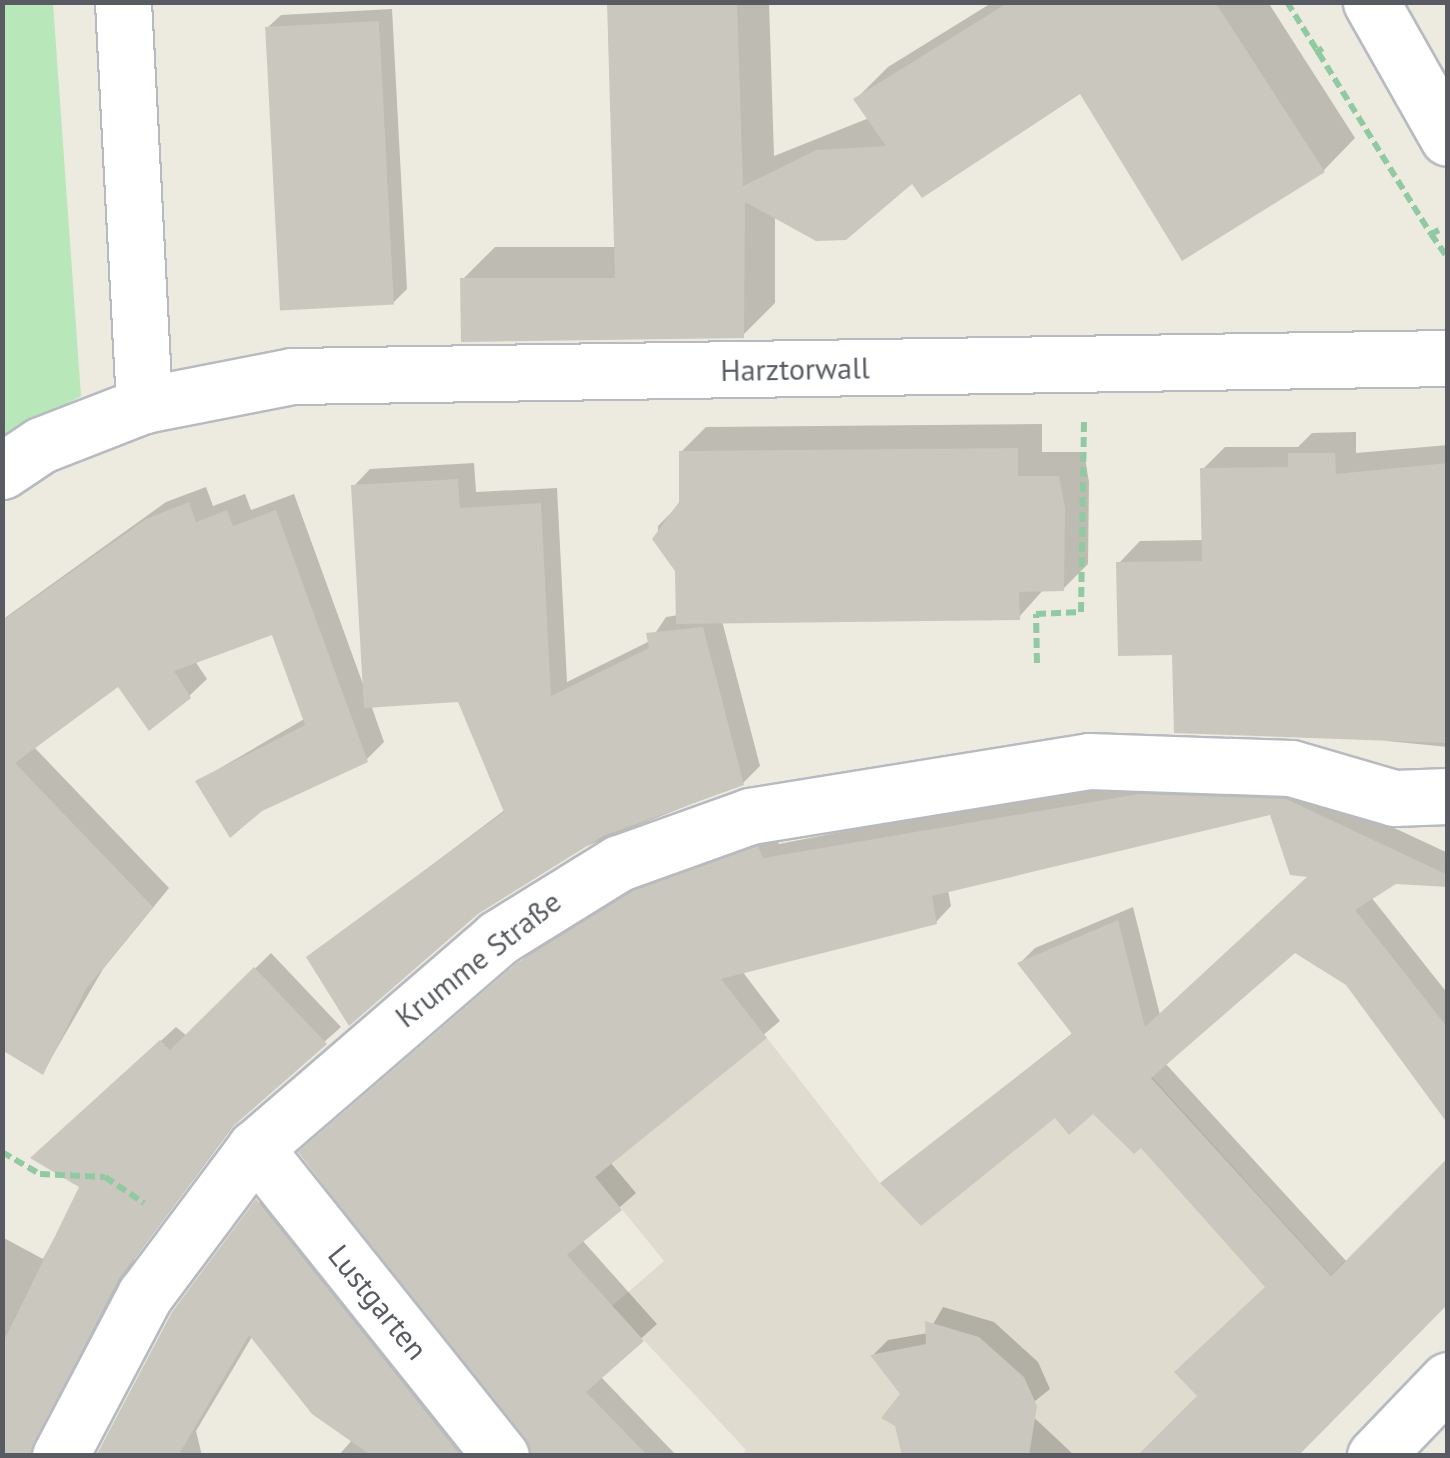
<!DOCTYPE html>
<meta charset="utf-8">
<style>
body{margin:0}
#map{position:relative;width:1450px;height:1458px;overflow:hidden;background:#edeadf;font-family:"PT Sans",sans-serif}
div>[style]{position:absolute}
[style*='--x']{left:calc(var(--x)*1px);top:calc(var(--y)*1px);width:calc(var(--w)*1px);rotate:calc(var(--a)*1deg)}
.education>*{inset:0;background:#dfdccf}
.green>*{inset:0;background:#b8e8b9}
.shadow>*{inset:0;background:#0003}
.building>*{inset:0;background:#cac7be;transform-origin:0 0}
.path>*{height:6px;margin-top:-3px;transform-origin:0;background:repeating-linear-gradient(90deg,#91c9a2 0 10px,transparent 0 15px)}
.roads{filter:drop-shadow(2px 0 #b7bac0) drop-shadow(-2px 0 #b7bac0) drop-shadow(0 2px #b7bac0) drop-shadow(0 -2px #b7bac0)}
.minor>*{height:55px;margin:-27.5px;padding:0 27.5px;transform-origin:27.5px;border-radius:27.5px;background:#fff}
.tertiary>*{height:55px;margin:-27.5px;padding:0 27.5px;transform-origin:27.5px;border-radius:27.5px;background:#fff}
span{translate:-50% -50%;white-space:nowrap;text-align:center;line-height:1.15;-webkit-text-stroke:10px #fff;paint-order:stroke}
.street-label{font-size:30px;color:#585c62}
.frame{position:absolute;inset:0;border:5px solid #585c62;pointer-events:none}
</style>
<div id="map">
<div class="education">
<i style="clip-path:polygon(1096px 1015px,1331px 1275px,1447px 1158px,1447px 1304px,1298px 1455px,741px 1455px,746px 1450px,612px 1306px,664px 1261px,594px 1175px,767px 1038px,880px 1183px)"></i>
</div>
<div class="green">
<i style="clip-path:polygon(3px 3px,53px 3px,81px 396px,3px 440px)"></i>
</div>
<div class="shadow">
<i style="clip-path:polygon(609px 2px,769px 2px,774px 156px,869px 118px,856px 99px,888px 67px,993px 2px,1268px 2px,1355px 138px,1324px 170px,1183px 257px,1081px 91px,775px 216px,775px 303px,743px 335px,463px 279px,495px 247px,616px 247px)"></i>
<i style="clip-path:polygon(392px 9px,407px 289px,393px 303px,267px 28px,281px 15px)"></i>
<i style="clip-path:polygon(1042px 424px,1042px 452px,1084px 452px,1089px 482px,1088px 564px,1063px 589px,1044px 589px,1019px 617px,722px 621px,760px 766px,743px 783px,309px 958px,506px 809px,459px 699px,371px 705px,384px 742px,366px 760px,198px 781px,306px 718px,274px 632px,195px 661px,207px 679px,189px 696px,119px 684px,33px 746px,169px 888px,103px 969px,43px 1072px,2px 620px,166px 502px,206px 487px,213px 506px,245px 494px,251px 510px,294px 494px,364px 687px,354px 486px,370px 469px,474px 463px,476px 492px,557px 488px,567px 682px,650px 641px,666px 617px,679px 615px,678px 570px,658px 547px,658px 526px,682px 502px,681px 452px,706px 427px)"></i>
<i style="clip-path:polygon(1356px 432px,1356px 453px,1448px 445px,1448px 747px,1387px 741px,1386px 731px,1175px 652px,1119px 563px,1140px 541px,1204px 540px,1203px 469px,1225px 447px,1298px 447px,1312px 433px)"></i>
<i style="clip-path:polygon(1302px 785px,1448px 853px,1448px 880px,1395px 881px,1371px 897px,1448px 994px,1448px 1120px,1347px 984px,1294px 950px,1165px 1063px,1348px 1263px,1448px 1302px,1200px 1396px,1268px 1286px,1142px 1144px,1093px 1110px,1055px 1115px,884px 1183px,1074px 1032px,1020px 963px,1035px 948px,1133px 907px,1160px 1015px,1312px 875px,1272px 812px,948px 890px,951px 906px,936px 922px,742px 971px,780px 1021px,610px 1162px,636px 1193px,582px 1240px,657px 1324px,600px 1376px,677px 1456px,530px 1456px,528px 1435px,317px 1137px,535px 949px,650px 877px,773px 833px,779px 844px,1076px 786px)"></i>
<i style="clip-path:polygon(271px 953px,341px 1027px,240px 1117px,135px 1258px,47px 1424px,47px 1456px,2px 1456px,2px 1237px,43px 1259px,83px 1186px,49px 1143px,176px 1027px,187px 1036px)"></i>
<i style="clip-path:polygon(272px 1186px,487px 1456px,338px 1456px,353px 1439px,253px 1335px,196px 1431px,202px 1456px,98px 1456px,174px 1313px)"></i>
<i style="clip-path:polygon(943px 1307px,994px 1322px,1038px 1362px,1050px 1389px,1025px 1409px,1075px 1456px,906px 1456px,903px 1394px,873px 1355px,888px 1340px,928px 1333px)"></i>
</div>
<div class="building">
<i style="clip-path:polygon(607px 2px,737px 2px,743px 186px,816px 150px,886px 146px,853px 99px,1009px 2px,1215px 2px,1325px 172px,1182px 261px,1080px 94px,922px 198px,912px 184px,846px 240px,816px 241px,745px 202px,744px 338px,461px 342px,460px 278px,615px 278px)"></i>
<i style="left:379px;top:21px;width:284px;height:114px;rotate:87deg"></i>
<i style="clip-path:polygon(1018px 448px,1018px 476px,1059px 476px,1065px 508px,1064px 591px,1019px 592px,1020px 620px,676px 624px,675px 571px,652px 539px,679px 502px,679px 451px)"></i>
<i style="clip-path:polygon(1288px 453px,1335px 453px,1336px 474px,1448px 463px,1448px 743px,1174px 733px,1172px 655px,1118px 656px,1116px 562px,1202px 561px,1200px 468px,1288px 467px)"></i>
<i style="clip-path:polygon(458px 479px,460px 508px,541px 503px,551px 696px,649px 648px,646px 633px,703px 627px,744px 785px,603px 836px,478px 914px,349px 1026px,306px 957px,504px 812px,458px 702px,364px 708px,351px 485px)"></i>
<i style="clip-path:polygon(189px 502px,196px 522px,227px 510px,233px 526px,276px 510px,368px 762px,262px 811px,230px 838px,195px 781px,305px 725px,272px 635px,174px 671px,191px 698px,149px 731px,118px 687px,15px 763px,153px 907px,86px 989px,43px 1075px,2px 1050px,2px 621px,146px 519px)"></i>
<i style="clip-path:polygon(1139px 794px,1286px 799px,1448px 875px,1448px 887px,1396px 884px,1355px 910px,1448px 1028px,1448px 1124px,1346px 985px,1295px 953px,1151px 1078px,1331px 1276px,1448px 1158px,1448px 1304px,1298px 1456px,1137px 1456px,1197px 1396px,1174px 1372px,1265px 1287px,1141px 1148px,1134px 1154px,1093px 1114px,1069px 1135px,1055px 1118px,921px 1226px,880px 1183px,1072px 1034px,1017px 963px,1118px 920px,1145px 1027px,1307px 877px,1290px 875px,1270px 815px,932px 896px,937px 924px,721px 979px,767px 1038px,595px 1177px,622px 1210px,567px 1255px,644px 1341px,586px 1392px,648px 1456px,532px 1456px,298px 1152px,517px 963px,633px 891px,758px 846px,763px 858px)"></i>
<i style="clip-path:polygon(254px 967px,327px 1044px,230px 1129px,118px 1280px,29px 1456px,2px 1456px,2px 1345px,79px 1187px,30px 1158px,160px 1040px,170px 1050px)"></i>
<i style="clip-path:polygon(256px 1199px,461px 1456px,372px 1456px,312px 1414px,249px 1335px,178px 1456px,96px 1456px,172px 1312px)"></i>
<i style="clip-path:polygon(925px 1321px,979px 1337px,1024px 1377px,1037px 1406px,1029px 1456px,902px 1456px,895px 1426px,881px 1418px,900px 1394px,870px 1355px,926px 1344px)"></i>
</div>
<div class="path">
<i style="--x:1287;--y:2;--w:273;--a:58.2"></i>
<i style="--x:1315;--y:53;--w:9;--a:-32"></i>
<i style="--x:1439;--y:230;--w:9;--a:153"></i>
<i style="--x:1431;--y:234;--w:29;--a:55"></i>
<i style="--x:1037;--y:663;--w:49;--a:-91.2"></i>
<i style="--x:1036;--y:614;--w:45;--a:-2.5"></i>
<i style="--x:1081;--y:612;--w:190;--a:-89.1"></i>
<i style="--x:2;--y:1152;--w:44;--a:30.1"></i>
<i style="--x:40;--y:1174;--w:65;--a:2.6"></i>
<i style="--x:105;--y:1177;--w:47;--a:33.7"></i>
</div>
<div class="roads">
<div class="minor">
<i style="--x:123;--y:2;--w:404;--a:87"></i>
<i style="--x:2;--y:471;--w:47;--a:-33.7"></i>
<i style="--x:41;--y:445;--w:110;--a:-21.2"></i>
<i style="--x:144;--y:405;--w:151;--a:-11.1"></i>
<i style="--x:292;--y:376;--w:1156;--a:-0.89"></i>
<i style="--x:255;--y:1148;--w:394;--a:51.4"></i>
<i style="--x:60;--y:1456;--w:182;--a:-62.2"></i>
<i style="--x:145;--y:1295;--w:184;--a:-53.2"></i>
<i style="--x:255;--y:1148;--w:321;--a:-40.8"></i>
<i style="--x:498;--y:938;--w:142;--a:-31.8"></i>
<i style="--x:619;--y:863;--w:139;--a:-19.7"></i>
<i style="--x:750;--y:816;--w:343;--a:-9.2"></i>
<i style="--x:1089;--y:761;--w:202;--a:2"></i>
<i style="--x:1291;--y:768;--w:107;--a:16.2"></i>
<i style="--x:1394;--y:798;--w:54;--a:-2.1"></i>
<i style="--x:1375;--y:1456;--w:105;--a:-46.2"></i>
</div>
<div class="tertiary">
<i style="--x:1371;--y:2;--w:156;--a:60.5"></i>
</div>
</div>
<div class="street-label">
<span style="left:795px;top:369px;rotate:-1deg">Harztorwall</span>
<span style="left:478px;top:959px;rotate:-38deg">Krumme Straße</span>
<span style="left:378px;top:1302px;rotate:51deg">Lustgarten</span>
</div>
<div class="frame"></div>
</div>
